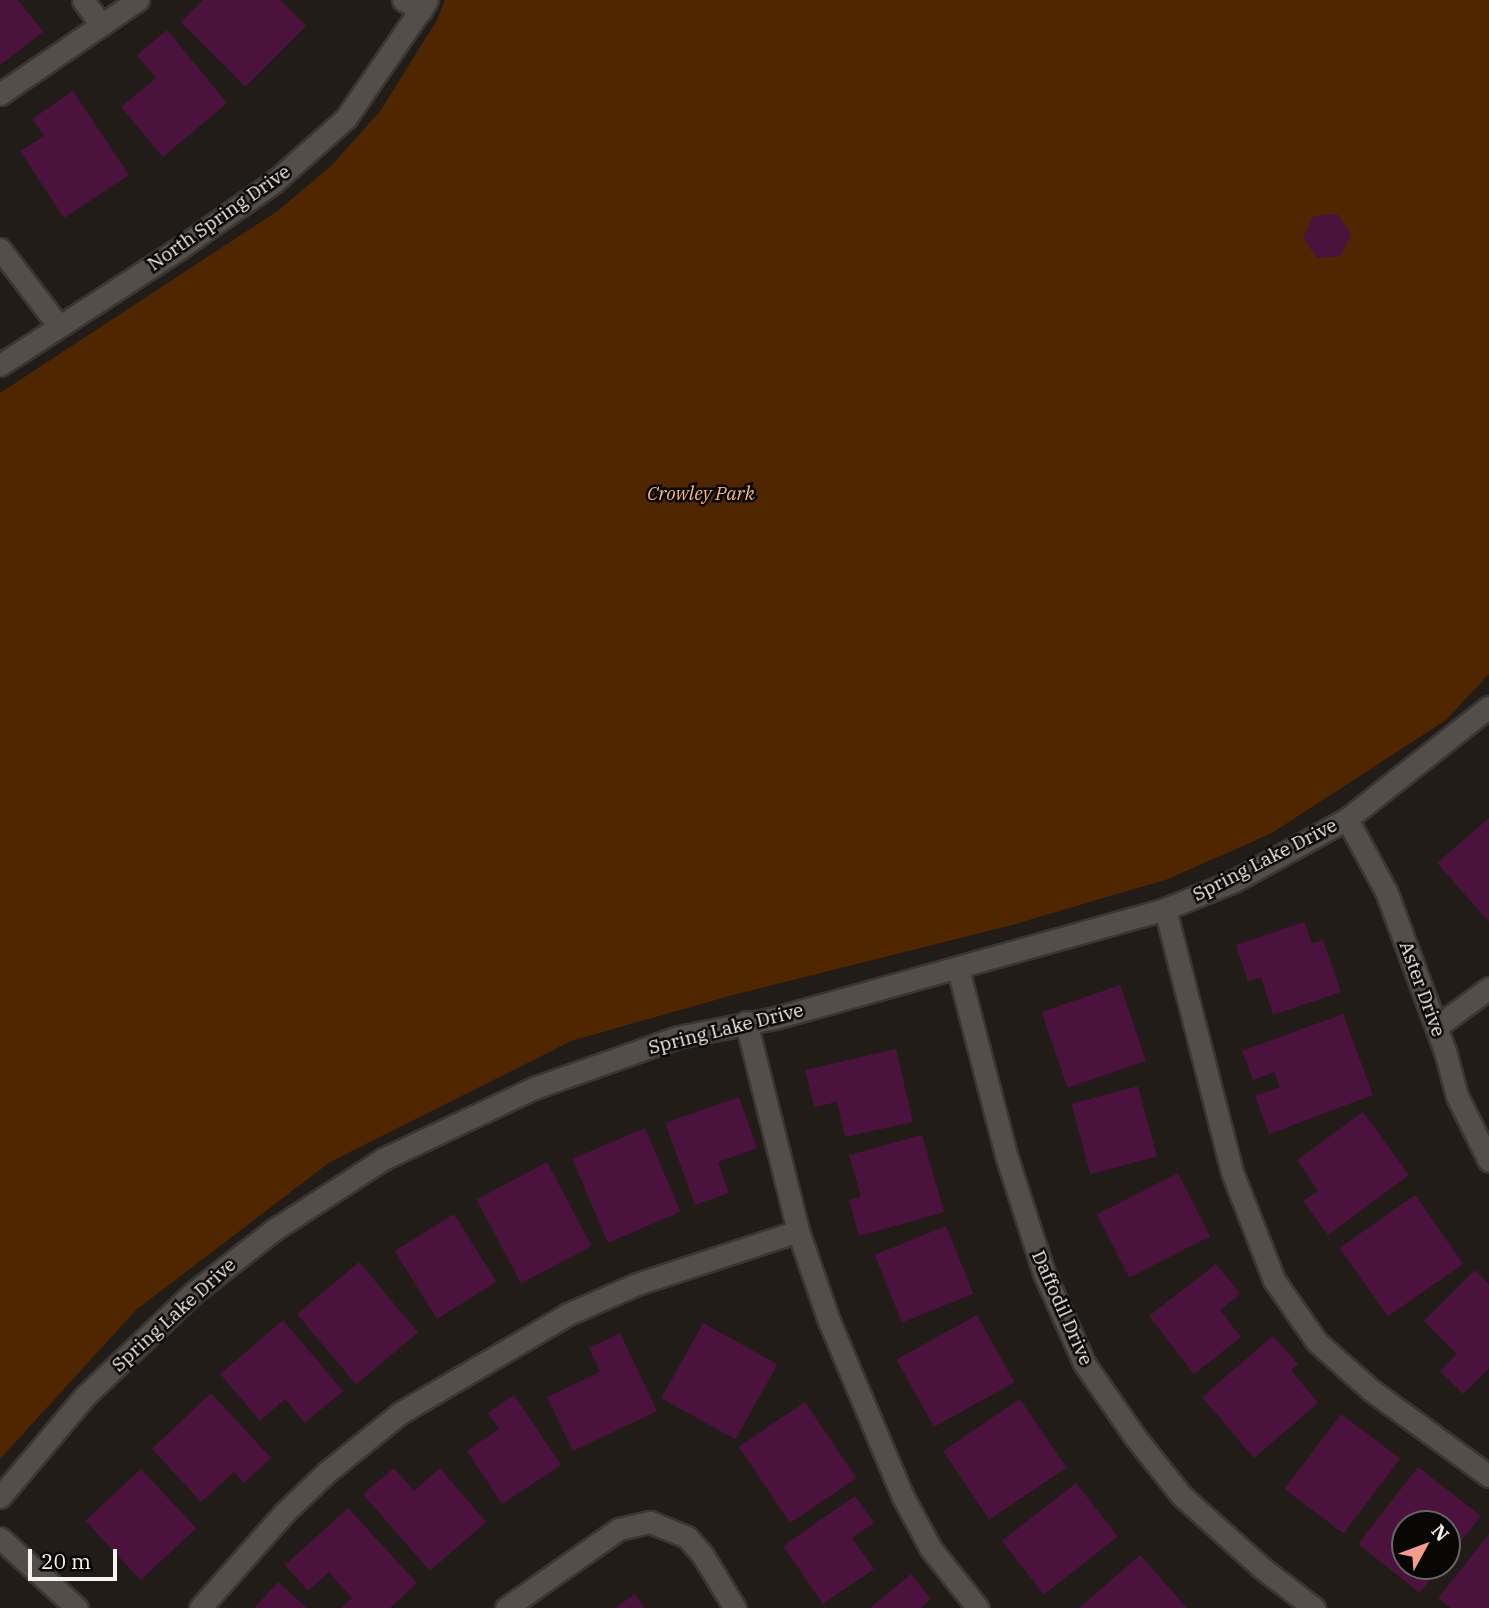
<!DOCTYPE html>
<style>
body{margin:0}
#map{position:relative;width:1489px;height:1608px;overflow:hidden;background:#211c18;font-family:"IBM Plex Serif",serif}
div>[style]{position:absolute}
[style*='--x']{left:calc(var(--x)*1px);top:calc(var(--y)*1px);width:calc(var(--w)*1px);rotate:calc(var(--a)*1deg)}
.green>*{inset:0;background:#4f2600}
.building>*{inset:0;background:#4a123c;transform-origin:0 0}
.roads{filter:drop-shadow(2px 0 #3a3633) drop-shadow(-2px 0 #3a3633) drop-shadow(0 2px #3a3633) drop-shadow(0 -2px #3a3633)}
.minor>*{height:21px;margin:-10.5px;padding:0 10.5px;transform-origin:10.5px;border-radius:10.5px;background:#544e4a}
span{translate:-50% -50%;white-space:nowrap;text-align:center;line-height:1.15;-webkit-text-stroke:5px #090706;paint-order:stroke}
.street-label{font-size:19px;color:#f6f2f0}
.park-label{font-size:19px;color:#f9b582;font-style:italic}
.north{position:absolute;left:1391px;top:1510px;width:70px;height:70px;box-sizing:border-box;background:#090706;border:2px solid #686564;border-radius:50%;rotate:49deg;font-size:19px;font-weight:700;line-height:28px;text-align:center;color:#f6f2f0}
.north::after{content:'';display:block;margin:auto;width:24px;height:32px;background:#f49d8d;clip-path:polygon(50% 0,100% 100%,50% 72%,0 100%)}
.scale{position:absolute;left:28px;top:1549px;width:89px;height:32px;box-sizing:border-box;border:4px solid #f6f2f0;border-top:0;padding-left:9px;font-size:21px;line-height:24px;white-space:nowrap;color:#f6f2f0;-webkit-text-stroke:5px #090706;paint-order:stroke}
</style>
<div id="map">
<div class="green">
<i style="clip-path:polygon(445px 0,1489px 0,1489px 674px,1446px 720px,1272px 833px,1168px 879px,1012px 925px,733px 995px,571px 1041px,330px 1162px,136px 1310px,0 1459px,0 393px,279px 210px,331px 166px,381px 110px,437px 20px)"></i>
</div>
<div class="building">
<i style="clip-path:polygon(0 0,18px 0,43px 32px,0 65px)"></i>
<i style="clip-path:polygon(203px 0,280px 0,306px 26px,245px 87px,181px 22px)"></i>
<i style="clip-path:polygon(167px 30px,227px 103px,163px 157px,121px 107px,156px 78px,137px 55px)"></i>
<i style="clip-path:polygon(73px 91px,129px 175px,64px 218px,20px 151px,44px 136px,32px 119px)"></i>
<i style="clip-path:polygon(1337px 214px,1351px 234px,1341px 256px,1317px 258px,1303px 238px,1313px 216px)"></i>
<i style="clip-path:polygon(1489px 818px,1489px 922px,1437px 863px)"></i>
<i style="clip-path:polygon(1304px 922px,1312px 943px,1323px 940px,1341px 992px,1273px 1015px,1261px 977px,1248px 982px,1236px 945px)"></i>
<i style="left:1120px;top:985px;width:80px;height:83px;rotate:71deg"></i>
<i style="clip-path:polygon(1343px 1014px,1373px 1095px,1269px 1134px,1255px 1096px,1280px 1087px,1274px 1072px,1253px 1080px,1242px 1051px)"></i>
<i style="clip-path:polygon(896px 1049px,913px 1122px,845px 1137px,837px 1102px,814px 1107px,805px 1070px)"></i>
<i style="left:1138px;top:1086px;width:73px;height:69px;rotate:75deg"></i>
<i style="clip-path:polygon(739px 1097px,757px 1148px,718px 1162px,729px 1193px,695px 1205px,665px 1123px)"></i>
<i style="clip-path:polygon(1363px 1112px,1409px 1175px,1328px 1235px,1303px 1201px,1318px 1191px,1297px 1160px)"></i>
<i style="left:645px;top:1128px;width:91px;height:79px;rotate:67deg"></i>
<i style="clip-path:polygon(922px 1135px,944px 1212px,859px 1236px,849px 1200px,861px 1197px,849px 1155px)"></i>
<i style="left:547px;top:1162px;width:95px;height:80px;rotate:62deg"></i>
<i style="left:1178px;top:1173px;width:71px;height:91px;rotate:63deg"></i>
<i style="left:1415px;top:1195px;width:84px;height:92px;rotate:55deg"></i>
<i style="left:454px;top:1214px;width:80px;height:70px;rotate:58deg"></i>
<i style="left:946px;top:1226px;width:73px;height:77px;rotate:68deg"></i>
<i style="left:359px;top:1262px;width:92px;height:81px;rotate:50deg"></i>
<i style="clip-path:polygon(1216px 1264px,1240px 1294px,1220px 1310px,1241px 1337px,1194px 1374px,1149px 1316px)"></i>
<i style="clip-path:polygon(1475px 1270px,1489px 1285px,1489px 1368px,1463px 1394px,1440px 1371px,1457px 1354px,1424px 1321px)"></i>
<i style="left:977px;top:1315px;width:77px;height:92px;rotate:61deg"></i>
<i style="clip-path:polygon(283px 1320px,343px 1391px,305px 1423px,285px 1399px,260px 1421px,220px 1374px)"></i>
<i style="left:703px;top:1323px;width:85px;height:86px;rotate:29deg"></i>
<i style="clip-path:polygon(620px 1333px,657px 1411px,573px 1451px,547px 1397px,600px 1372px,589px 1348px)"></i>
<i style="clip-path:polygon(1273px 1336px,1298px 1364px,1291px 1370px,1318px 1403px,1254px 1458px,1202px 1397px)"></i>
<i style="clip-path:polygon(211px 1393px,271px 1458px,244px 1483px,234px 1472px,201px 1502px,152px 1449px)"></i>
<i style="clip-path:polygon(514px 1395px,561px 1465px,502px 1504px,467px 1451px,499px 1429px,488px 1413px)"></i>
<i style="left:1020px;top:1399px;width:83px;height:93px;rotate:56deg"></i>
<i style="left:805px;top:1402px;width:92px;height:80px;rotate:56deg"></i>
<i style="left:1341px;top:1414px;width:74px;height:94px;rotate:37deg"></i>
<i style="clip-path:polygon(1418px 1467px,1481px 1516px,1447px 1558px,1447px 1524px,1405px 1524px,1405px 1566px,1441px 1566px,1420px 1593px,1358px 1544px)"></i>
<i style="clip-path:polygon(394px 1468px,414px 1491px,440px 1468px,486px 1522px,430px 1571px,363px 1494px)"></i>
<i style="left:141px;top:1469px;width:81px;height:76px;rotate:47deg"></i>
<i style="left:1076px;top:1483px;width:68px;height:94px;rotate:52deg"></i>
<i style="clip-path:polygon(855px 1496px,874px 1523px,852px 1538px,874px 1569px,823px 1604px,783px 1546px)"></i>
<i style="clip-path:polygon(348px 1508px,417px 1583px,390px 1608px,341px 1608px,352px 1598px,329px 1572px,308px 1591px,285px 1565px)"></i>
<i style="clip-path:polygon(1489px 1534px,1489px 1608px,1451px 1608px,1438px 1598px)"></i>
<i style="clip-path:polygon(1140px 1555px,1187px 1608px,1079px 1608px)"></i>
<i style="clip-path:polygon(911px 1574px,931px 1599px,921px 1608px,870px 1608px)"></i>
<i style="clip-path:polygon(278px 1582px,307px 1608px,254px 1608px)"></i>
<i style="clip-path:polygon(635px 1594px,644px 1608px,615px 1608px)"></i>
</div>
<div class="roads">
<div class="minor">
<i style="--x:83;--y:0;--w:31;--a:54"></i>
<i style="--x:403;--y:0;--w:21;--a:28"></i>
<i style="--x:0;--y:94;--w:167;--a:-34.3"></i>
<i style="--x:0;--y:249;--w:96;--a:52.7"></i>
<i style="--x:0;--y:365;--w:215;--a:-33"></i>
<i style="--x:180;--y:248;--w:115;--a:-35.1"></i>
<i style="--x:274;--y:182;--w:96;--a:-41.6"></i>
<i style="--x:346;--y:118;--w:143;--a:-55.5"></i>
<i style="--x:1347;--y:819;--w:82;--a:61.6"></i>
<i style="--x:1386;--y:891;--w:171;--a:69.8"></i>
<i style="--x:1445;--y:1051;--w:47;--a:75.1"></i>
<i style="--x:1457;--y:1096;--w:72;--a:63.8"></i>
<i style="--x:1165;--y:909;--w:271;--a:75.7"></i>
<i style="--x:1232;--y:1172;--w:116;--a:68.7"></i>
<i style="--x:1274;--y:1280;--w:75;--a:55.3"></i>
<i style="--x:1317;--y:1342;--w:72;--a:41.6"></i>
<i style="--x:1371;--y:1390;--w:146;--a:36.1"></i>
<i style="--x:958;--y:969;--w:195;--a:75.5"></i>
<i style="--x:1007;--y:1158;--w:121;--a:72.2"></i>
<i style="--x:1044;--y:1273;--w:98;--a:66"></i>
<i style="--x:1084;--y:1363;--w:90;--a:55.4"></i>
<i style="--x:1135;--y:1437;--w:75;--a:51.5"></i>
<i style="--x:1182;--y:1496;--w:108;--a:42"></i>
<i style="--x:1262;--y:1568;--w:66;--a:37.6"></i>
<i style="--x:746;--y:1022;--w:215;--a:76"></i>
<i style="--x:798;--y:1231;--w:95;--a:71"></i>
<i style="--x:829;--y:1321;--w:189;--a:67.2"></i>
<i style="--x:902;--y:1495;--w:61;--a:61.8"></i>
<i style="--x:931;--y:1549;--w:75;--a:51.5"></i>
<i style="--x:1436;--y:1027;--w:66;--a:-36.3"></i>
<i style="--x:0;--y:1497;--w:133;--a:-49.9"></i>
<i style="--x:86;--y:1395;--w:148;--a:-43.6"></i>
<i style="--x:193;--y:1293;--w:104;--a:-38"></i>
<i style="--x:275;--y:1229;--w:129;--a:-32.9"></i>
<i style="--x:383;--y:1159;--w:167;--a:-25.2"></i>
<i style="--x:534;--y:1088;--w:153;--a:-19.5"></i>
<i style="--x:678;--y:1037;--w:99;--a:-11.1"></i>
<i style="--x:775;--y:1018;--w:405;--a:-15.6"></i>
<i style="--x:1165;--y:909;--w:74;--a:-22.1"></i>
<i style="--x:1234;--y:881;--w:129;--a:-28.8"></i>
<i style="--x:1347;--y:819;--w:181;--a:-38.3"></i>
<i style="--x:0;--y:1538;--w:104;--a:42.3"></i>
<i style="--x:200;--y:1608;--w:128;--a:-48.5"></i>
<i style="--x:285;--y:1512;--w:58;--a:-43.6"></i>
<i style="--x:327;--y:1472;--w:94;--a:-38.9"></i>
<i style="--x:400;--y:1413;--w:195;--a:-30.5"></i>
<i style="--x:568;--y:1314;--w:75;--a:-23.5"></i>
<i style="--x:637;--y:1284;--w:169;--a:-18.2"></i>
<i style="--x:506;--y:1608;--w:138;--a:-35"></i>
<i style="--x:619;--y:1529;--w:32;--a:-13"></i>
<i style="--x:650;--y:1522;--w:40;--a:22"></i>
<i style="--x:687;--y:1537;--w:23;--a:49"></i>
<i style="--x:702;--y:1554;--w:63;--a:58.6"></i>
</div>
</div>
<div class="street-label">
<span style="left:219px;top:218px;rotate:-35deg">North Spring Drive</span>
<span style="left:1265px;top:860px;rotate:-27deg">Spring Lake Drive</span>
<span style="left:1422px;top:989px;rotate:70deg">Aster Drive</span>
<span style="left:726px;top:1029px;rotate:-14deg">Spring Lake Drive</span>
<span style="left:1062px;top:1308px;rotate:66deg">Daffodil Drive</span>
<span style="left:174px;top:1315px;rotate:-42deg">Spring Lake Drive</span>
</div>
<div class="park-label">
<span style="left:701px;top:494px">Crowley Park</span>
</div>
<div class="north">N</div>
<div class="scale">20 m</div>
</div>
